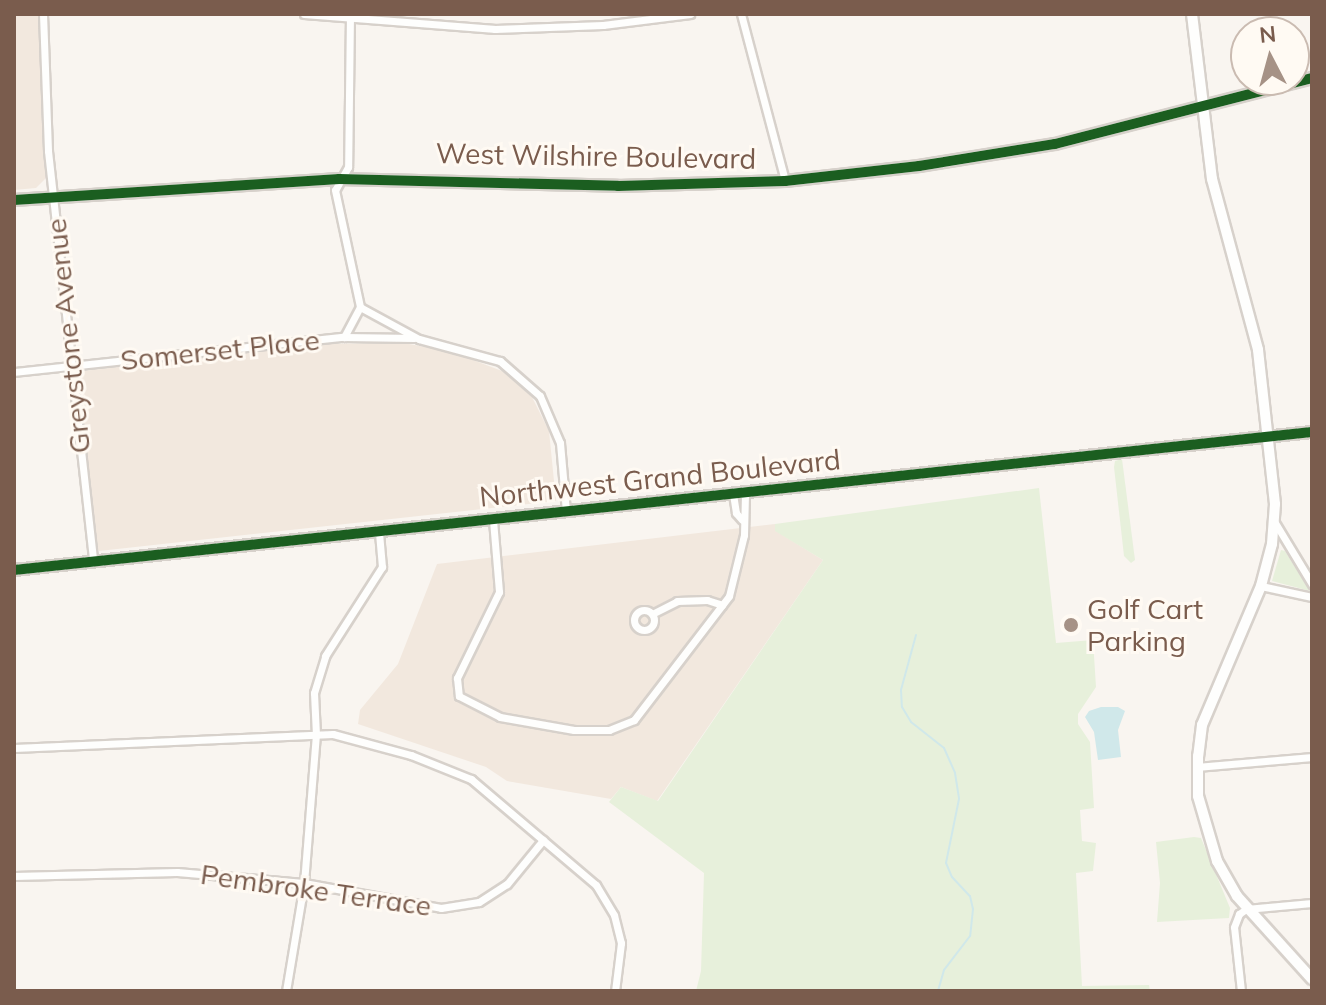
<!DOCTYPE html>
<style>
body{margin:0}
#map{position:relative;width:1326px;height:1005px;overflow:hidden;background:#f9f5f0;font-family:Mulish,sans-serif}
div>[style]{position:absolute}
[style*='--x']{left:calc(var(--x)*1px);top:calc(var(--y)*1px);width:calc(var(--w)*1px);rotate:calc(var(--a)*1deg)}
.residential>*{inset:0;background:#f2e8de}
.green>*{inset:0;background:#e7f0db}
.water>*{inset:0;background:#d0e8ea}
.stream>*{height:2px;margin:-1px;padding:0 1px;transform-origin:1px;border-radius:1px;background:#d0e8ea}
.roads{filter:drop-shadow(2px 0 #d7d1cb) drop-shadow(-2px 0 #d7d1cb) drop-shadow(0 2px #d7d1cb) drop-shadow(0 -2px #d7d1cb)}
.street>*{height:7px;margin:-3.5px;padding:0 3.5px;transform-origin:3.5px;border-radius:3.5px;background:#fefefd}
.street>.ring{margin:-3.5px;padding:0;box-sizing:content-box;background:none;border:7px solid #fefefd;border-radius:50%}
.secondary>*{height:10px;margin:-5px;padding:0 5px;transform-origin:5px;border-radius:5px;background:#fefefd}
.cycleway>*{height:10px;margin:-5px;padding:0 5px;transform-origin:5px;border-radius:5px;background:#1b5e20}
.dots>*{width:22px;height:22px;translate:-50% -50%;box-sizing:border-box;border:4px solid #fffaf3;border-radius:50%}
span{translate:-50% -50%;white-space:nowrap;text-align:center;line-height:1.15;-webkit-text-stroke:6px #fffaf3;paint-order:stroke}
.street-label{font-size:28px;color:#7a5c4d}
.poi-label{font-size:28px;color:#7a5c4d}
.left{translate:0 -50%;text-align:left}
.frame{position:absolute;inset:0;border:16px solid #7a5c4d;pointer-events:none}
.north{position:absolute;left:1230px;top:16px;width:80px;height:80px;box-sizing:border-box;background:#fffaf3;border:2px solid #cabbb1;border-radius:50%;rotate:354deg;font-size:22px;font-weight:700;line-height:32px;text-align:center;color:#7a5c4d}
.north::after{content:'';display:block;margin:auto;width:28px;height:36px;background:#a69286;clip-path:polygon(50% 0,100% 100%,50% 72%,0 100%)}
</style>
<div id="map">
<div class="residential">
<i style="clip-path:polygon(14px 14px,38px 14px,46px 178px,36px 188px,14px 190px)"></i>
<i style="clip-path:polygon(404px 343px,452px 352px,502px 371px,532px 397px,549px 431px,556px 501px,99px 551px,96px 547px,79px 381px,83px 371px,323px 344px)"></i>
<i style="clip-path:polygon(775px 524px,776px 531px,823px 560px,657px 801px,621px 787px,611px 799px,507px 781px,486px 767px,358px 724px,360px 710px,398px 664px,437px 564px)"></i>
</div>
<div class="green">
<i style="clip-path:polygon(1122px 459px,1135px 560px,1131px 563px,1124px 556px,1114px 467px,1115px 461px)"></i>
<i style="clip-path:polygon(1039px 488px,1056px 643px,1093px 640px,1096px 687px,1078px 714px,1078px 724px,1090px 742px,1094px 808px,1080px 810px,1082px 841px,1096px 843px,1093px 871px,1076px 873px,1082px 986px,1149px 985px,1150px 991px,696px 991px,701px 971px,704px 873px,609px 802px,621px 787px,658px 801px,823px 560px,775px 531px,775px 524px)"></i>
<i style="clip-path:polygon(1281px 550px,1285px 551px,1310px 591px,1272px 581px)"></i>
<i style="clip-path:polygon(1194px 837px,1201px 838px,1230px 908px,1229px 918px,1157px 922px,1160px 883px,1156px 842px)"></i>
</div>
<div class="water">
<i style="clip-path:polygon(1101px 707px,1118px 707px,1125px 711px,1118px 730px,1121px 757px,1098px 760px,1094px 732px,1085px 717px,1089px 711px)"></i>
</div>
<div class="stream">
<i style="--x:916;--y:635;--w:57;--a:105.3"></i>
<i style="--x:901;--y:690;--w:17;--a:87"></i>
<i style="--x:902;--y:707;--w:17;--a:59"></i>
<i style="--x:911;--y:722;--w:42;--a:38.2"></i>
<i style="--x:944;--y:748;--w:27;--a:66"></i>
<i style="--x:955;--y:773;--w:26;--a:81"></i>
<i style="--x:959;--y:799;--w:65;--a:101.5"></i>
<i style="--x:946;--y:863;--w:15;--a:67"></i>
<i style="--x:952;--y:877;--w:26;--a:47"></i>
<i style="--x:970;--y:896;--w:13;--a:77"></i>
<i style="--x:973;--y:909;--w:27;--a:96"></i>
<i style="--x:970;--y:936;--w:43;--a:127.4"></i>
<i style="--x:944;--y:970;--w:22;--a:106"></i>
</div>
<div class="roads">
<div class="street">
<i style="--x:43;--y:14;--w:137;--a:87.9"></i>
<i style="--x:48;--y:151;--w:412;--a:83.7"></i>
<i style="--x:304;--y:14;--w:192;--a:4.5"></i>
<i style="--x:495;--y:29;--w:108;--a:-2.1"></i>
<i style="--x:603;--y:25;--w:88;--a:-7.2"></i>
<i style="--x:350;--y:14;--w:153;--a:90.7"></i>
<i style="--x:348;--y:167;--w:26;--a:119"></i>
<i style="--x:335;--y:190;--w:120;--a:77.9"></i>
<i style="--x:360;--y:307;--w:67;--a:28.5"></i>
<i style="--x:419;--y:339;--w:84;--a:15.2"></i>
<i style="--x:500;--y:361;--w:53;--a:41.2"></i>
<i style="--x:540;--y:396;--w:51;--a:66.9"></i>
<i style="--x:560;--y:443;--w:69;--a:85"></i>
<i style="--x:741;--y:14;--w:173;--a:75.2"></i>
<i style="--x:344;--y:337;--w:70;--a:0.8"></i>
<i style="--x:14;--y:372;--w:332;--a:-6.1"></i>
<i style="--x:344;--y:337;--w:34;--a:-62"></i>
<i style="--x:733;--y:494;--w:19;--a:81"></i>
<i style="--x:736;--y:513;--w:9;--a:49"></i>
<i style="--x:493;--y:520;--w:72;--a:85.2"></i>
<i style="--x:499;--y:592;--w:96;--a:116"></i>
<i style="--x:457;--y:678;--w:18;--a:84"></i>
<i style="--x:459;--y:696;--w:46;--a:27.1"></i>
<i style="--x:500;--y:717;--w:75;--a:10"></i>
<i style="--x:574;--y:730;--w:35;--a:0"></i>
<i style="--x:609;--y:730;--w:27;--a:-22"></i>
<i style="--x:634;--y:720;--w:156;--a:-52.5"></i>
<i style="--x:729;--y:596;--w:63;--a:-76.2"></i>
<i style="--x:744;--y:535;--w:42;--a:-88.6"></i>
<i style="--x:1274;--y:521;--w:74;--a:58.9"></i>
<i style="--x:1261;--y:586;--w:52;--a:12.2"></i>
<i class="ring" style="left:634px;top:610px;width:13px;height:13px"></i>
<i style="--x:652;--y:614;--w:28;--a:-27"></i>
<i style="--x:677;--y:601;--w:30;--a:-2"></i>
<i style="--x:707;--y:600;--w:16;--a:18"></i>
<i style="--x:14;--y:748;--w:319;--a:-2.5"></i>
<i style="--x:333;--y:734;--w:81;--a:15.1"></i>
<i style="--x:411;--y:755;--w:65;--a:21.8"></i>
<i style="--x:471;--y:779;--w:164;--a:40.3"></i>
<i style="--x:596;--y:885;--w:35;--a:59"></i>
<i style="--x:614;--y:915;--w:29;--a:76"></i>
<i style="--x:621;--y:943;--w:48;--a:97.1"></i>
<i style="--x:1197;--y:767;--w:115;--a:-5"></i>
<i style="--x:14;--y:876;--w:163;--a:-1.4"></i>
<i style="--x:177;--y:872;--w:127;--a:5"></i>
<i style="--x:304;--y:883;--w:139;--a:10.3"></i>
<i style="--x:441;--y:908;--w:38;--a:-9"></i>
<i style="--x:479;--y:902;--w:33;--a:-33"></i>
<i style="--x:507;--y:884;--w:57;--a:-50.7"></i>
<i style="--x:286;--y:991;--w:109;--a:-80.5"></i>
<i style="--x:304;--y:883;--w:148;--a:-85.4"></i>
<i style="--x:316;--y:735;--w:42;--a:-92.7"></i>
<i style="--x:314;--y:693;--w:39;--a:-73"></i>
<i style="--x:325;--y:656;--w:106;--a:-57.4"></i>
<i style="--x:382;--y:567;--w:35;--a:-95"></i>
<i style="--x:1241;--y:991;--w:64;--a:-96.2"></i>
<i style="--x:1234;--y:927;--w:14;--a:-69"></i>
<i style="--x:1239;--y:914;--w:9;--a:-36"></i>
<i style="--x:1246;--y:909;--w:66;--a:-5.2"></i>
</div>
<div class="secondary">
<i style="--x:1192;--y:14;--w:166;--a:83.1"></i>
<i style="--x:1212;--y:179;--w:177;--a:74.9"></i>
<i style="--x:1258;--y:350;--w:155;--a:83.7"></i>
<i style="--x:1275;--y:504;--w:40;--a:94.3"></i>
<i style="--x:1272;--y:544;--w:43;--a:104.7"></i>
<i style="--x:1261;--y:586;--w:151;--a:113"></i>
<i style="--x:1202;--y:725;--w:31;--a:97"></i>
<i style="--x:1198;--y:756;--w:40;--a:90"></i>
<i style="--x:1198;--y:796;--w:68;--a:73.7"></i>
<i style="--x:1217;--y:861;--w:40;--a:60.3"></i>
<i style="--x:1237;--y:896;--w:112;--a:47.9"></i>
<i style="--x:14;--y:200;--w:326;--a:-3.7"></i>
<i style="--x:339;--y:179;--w:279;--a:1.4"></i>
<i style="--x:618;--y:186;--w:167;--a:-1.7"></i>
<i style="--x:785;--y:181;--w:135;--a:-6.4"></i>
<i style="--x:919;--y:166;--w:138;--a:-9.2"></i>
<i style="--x:1055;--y:144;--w:265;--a:-14.4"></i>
<i style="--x:14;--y:570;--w:1305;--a:-6.07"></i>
</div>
</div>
<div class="cycleway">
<i style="--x:14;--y:200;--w:326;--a:-3.7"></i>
<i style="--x:339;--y:179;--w:279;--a:1.4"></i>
<i style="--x:618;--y:186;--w:167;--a:-1.7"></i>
<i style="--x:785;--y:181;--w:135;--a:-6.4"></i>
<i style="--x:919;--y:166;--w:138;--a:-9.2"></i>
<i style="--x:1055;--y:144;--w:265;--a:-14.4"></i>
<i style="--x:14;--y:570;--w:1305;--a:-6.07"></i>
</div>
<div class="dots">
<i style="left:1071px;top:625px;background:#a69286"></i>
</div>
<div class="street-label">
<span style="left:596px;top:156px;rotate:1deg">West Wilshire Boulevard</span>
<span style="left:68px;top:336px;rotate:-96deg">Greystone Avenue</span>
<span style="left:220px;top:350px;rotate:-6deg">Somerset Place</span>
<span style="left:660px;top:478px;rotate:-6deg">Northwest Grand Boulevard</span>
<span style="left:316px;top:890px;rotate:8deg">Pembroke Terrace</span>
</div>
<div class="poi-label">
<span class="left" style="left:1087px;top:625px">Golf Cart<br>Parking</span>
</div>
<div class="frame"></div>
<div class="north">N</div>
</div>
